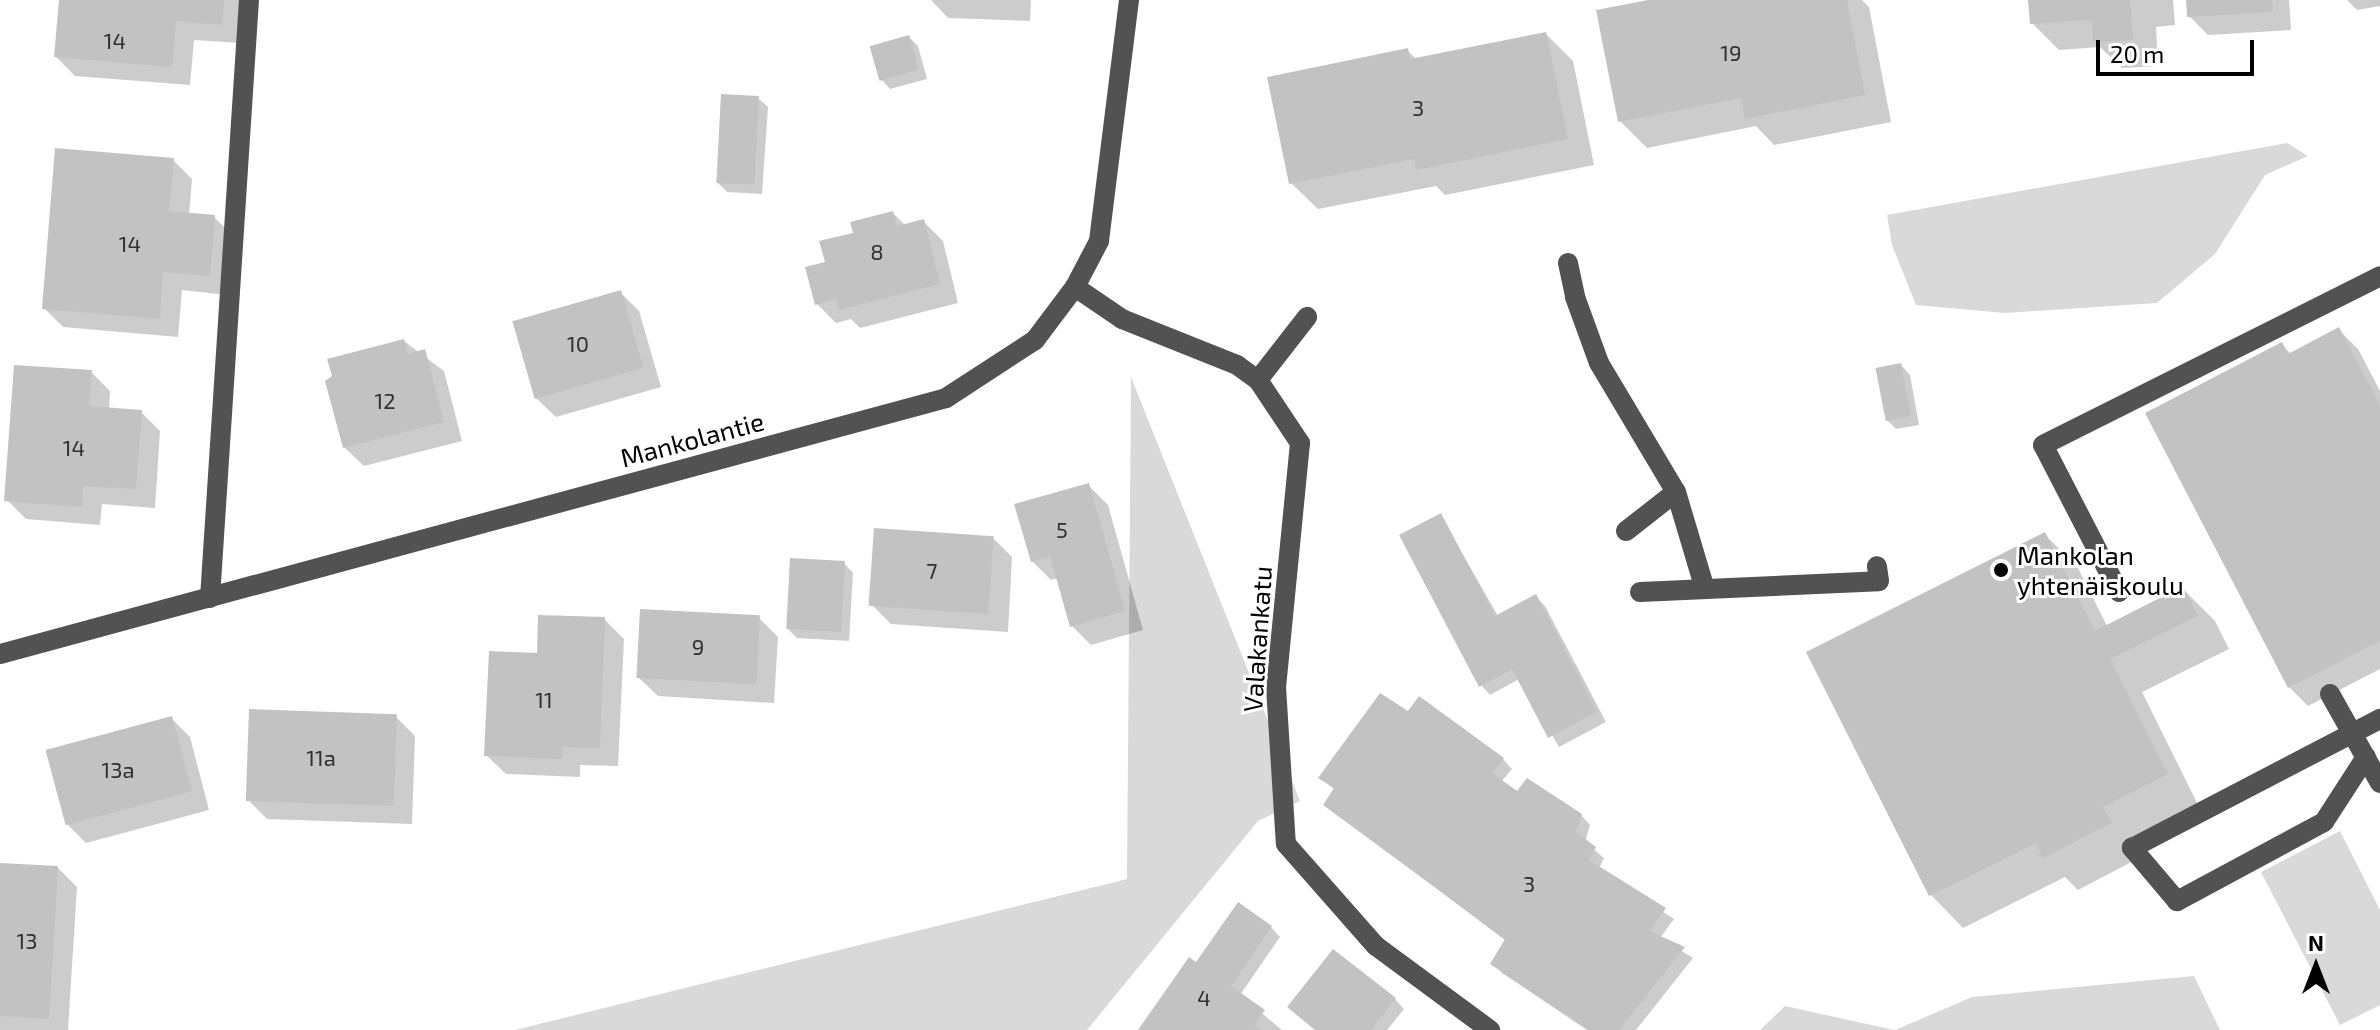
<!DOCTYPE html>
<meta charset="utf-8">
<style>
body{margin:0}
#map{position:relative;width:2380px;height:1030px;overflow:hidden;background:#fff;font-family:"Exo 2",sans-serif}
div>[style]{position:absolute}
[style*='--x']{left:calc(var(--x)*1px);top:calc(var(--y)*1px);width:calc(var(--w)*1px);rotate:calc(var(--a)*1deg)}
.green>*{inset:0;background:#d9d9d9}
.shadow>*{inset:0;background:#0003}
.building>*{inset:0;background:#c2c2c2;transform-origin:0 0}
.minor>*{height:20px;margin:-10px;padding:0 10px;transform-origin:10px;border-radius:10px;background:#525252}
.dots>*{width:22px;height:22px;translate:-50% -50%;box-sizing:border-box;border:4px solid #fff;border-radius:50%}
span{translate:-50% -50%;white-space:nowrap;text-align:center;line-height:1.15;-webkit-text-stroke:6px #fff;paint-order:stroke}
.number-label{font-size:22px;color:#303030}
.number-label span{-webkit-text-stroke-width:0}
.street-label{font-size:26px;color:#000}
.poi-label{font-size:26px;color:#000}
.left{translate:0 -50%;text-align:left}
.north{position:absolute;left:2276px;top:926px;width:80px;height:80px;-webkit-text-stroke:6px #fff;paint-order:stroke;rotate:0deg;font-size:22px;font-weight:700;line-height:32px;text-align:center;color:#000}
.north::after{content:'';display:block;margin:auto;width:28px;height:36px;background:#000;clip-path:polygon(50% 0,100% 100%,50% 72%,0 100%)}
.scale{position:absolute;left:2096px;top:40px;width:158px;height:36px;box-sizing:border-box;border:4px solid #000;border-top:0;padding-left:10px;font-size:24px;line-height:28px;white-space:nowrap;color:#000;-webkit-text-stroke:6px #fff;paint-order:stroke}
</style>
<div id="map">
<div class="green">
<i style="clip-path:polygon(2287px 143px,2308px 156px,2265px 175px,2215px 254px,2157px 303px,2005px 313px,1916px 305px,1892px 245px,1887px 215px)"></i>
<i style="clip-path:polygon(1131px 377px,1300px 801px,1258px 821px,1087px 1030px,515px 1030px,1127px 879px)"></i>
<i style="clip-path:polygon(2340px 831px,2380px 910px,2380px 1005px,2340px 1025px,2261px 872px)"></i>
<i style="clip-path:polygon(2194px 976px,2220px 1030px,1895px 1030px,1972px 997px)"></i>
<i style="clip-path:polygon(1785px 1006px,1894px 1030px,1760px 1030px)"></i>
</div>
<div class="shadow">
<i style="clip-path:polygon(61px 0,244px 0,240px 43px,194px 40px,190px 85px,75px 76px,56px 57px)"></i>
<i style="clip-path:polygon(931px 0,1031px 0,1030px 21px,948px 18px)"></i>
<i style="clip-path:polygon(1659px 0,1862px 0,1869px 7px,1891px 122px,1774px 145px,1756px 126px,1647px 148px,1620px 121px)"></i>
<i style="clip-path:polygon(2030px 0,2173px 0,2175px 25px,2156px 27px,2158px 66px,2122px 68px,2100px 47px,2059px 50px,2032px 23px)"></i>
<i style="clip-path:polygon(2188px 0,2289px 0,2291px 30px,2208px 35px,2189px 16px)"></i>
<i style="clip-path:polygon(2347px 0,2380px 0,2380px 6px,2357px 10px)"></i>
<i style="clip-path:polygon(1546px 34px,1573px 61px,1594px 165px,1445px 195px,1436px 186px,1318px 209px,1291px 183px,1407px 50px,1417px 60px)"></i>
<i style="clip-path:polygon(909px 37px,918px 46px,927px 79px,890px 89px,881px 79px)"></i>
<i style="clip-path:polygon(758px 98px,768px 107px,762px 194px,727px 192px,717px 182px)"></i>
<i style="clip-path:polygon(173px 160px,192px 179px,189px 215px,214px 217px,233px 236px,228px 295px,182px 290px,178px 337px,63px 327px,44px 308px)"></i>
<i style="clip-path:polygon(893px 213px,906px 226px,924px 222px,943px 241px,958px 303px,860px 328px,851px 319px,836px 323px,817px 304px,827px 264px)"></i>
<i style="clip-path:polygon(620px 292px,639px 311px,661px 387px,556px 417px,536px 398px)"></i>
<i style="clip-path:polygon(2339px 330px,2358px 349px,2380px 391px,2380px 669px,2308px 706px,2289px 687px,2282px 345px,2291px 354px)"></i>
<i style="clip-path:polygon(404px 341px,444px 371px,462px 441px,364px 466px,344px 447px)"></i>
<i style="clip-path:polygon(1901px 365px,1910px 375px,1919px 425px,1896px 429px,1886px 419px)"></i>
<i style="clip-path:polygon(91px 372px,110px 391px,109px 410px,141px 412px,160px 431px,155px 508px,102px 504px,100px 525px,26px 519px,7px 500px)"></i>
<i style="clip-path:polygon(1089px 486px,1108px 505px,1143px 630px,1091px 645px,1072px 626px,1058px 578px,1051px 580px,1032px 561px)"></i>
<i style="clip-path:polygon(1441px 516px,1498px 616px,1535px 596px,1545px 606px,1606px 722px,1559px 747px,1519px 679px,1490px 695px,1481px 685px)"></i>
<i style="clip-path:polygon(2044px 534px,2077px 566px,2107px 626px,2182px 588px,2215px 621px,2229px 649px,2142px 692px,2199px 807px,2134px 840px,2143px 856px,2078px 890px,2065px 877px,1963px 928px,1931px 895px)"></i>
<i style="clip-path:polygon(993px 538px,1012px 557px,1008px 632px,891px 624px,872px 605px)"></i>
<i style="clip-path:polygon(844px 563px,853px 573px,849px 641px,797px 638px,787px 628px)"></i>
<i style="clip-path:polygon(759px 618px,778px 637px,774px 703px,658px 696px,638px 677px)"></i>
<i style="clip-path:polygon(604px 619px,624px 639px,618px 766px,580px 765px,580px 777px,506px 774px,486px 755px,539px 655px)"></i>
<i style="clip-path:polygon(1408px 714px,1503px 759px,1512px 769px,1501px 782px,1517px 794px,1581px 815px,1590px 825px,1585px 842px,1604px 858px,1599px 869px,1674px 919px,1660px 938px,1693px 958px,1636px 1030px,1587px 1030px,1502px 973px,1493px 963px,1506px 941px,1326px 805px,1335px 790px,1321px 778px)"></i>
<i style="clip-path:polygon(396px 717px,415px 736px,412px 824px,267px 819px,248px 800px)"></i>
<i style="clip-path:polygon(171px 718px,190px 737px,209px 810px,86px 843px,67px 824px)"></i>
<i style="clip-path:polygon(0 865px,58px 868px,77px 887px,68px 1030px,0 1030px)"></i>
<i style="clip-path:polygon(1271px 927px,1280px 937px,1240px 995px,1282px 1030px,1140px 1030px,1196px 965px)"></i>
<i style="clip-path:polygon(1395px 999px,1404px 1009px,1387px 1030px,1316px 1030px,1289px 1007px)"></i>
</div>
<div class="building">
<i style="clip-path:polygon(59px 0,224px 0,222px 25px,176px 21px,172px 67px,54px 57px)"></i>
<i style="clip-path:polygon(1648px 0,1847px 0,1865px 95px,1745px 119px,1741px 98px,1618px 122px,1596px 10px)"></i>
<i style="clip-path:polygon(2028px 0,2130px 0,2133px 40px,2093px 42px,2092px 20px,2030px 24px)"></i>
<i style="clip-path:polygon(2186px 0,2272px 0,2273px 12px,2187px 17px)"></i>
<i style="clip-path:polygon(1546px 32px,1568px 139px,1416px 170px,1414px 159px,1289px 184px,1267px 77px,1408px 48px,1410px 59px)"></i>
<i style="left:909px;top:35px;width:36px;height:41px;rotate:74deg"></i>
<i style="left:721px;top:94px;width:38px;height:89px;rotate:3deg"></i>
<i style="clip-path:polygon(55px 148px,174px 158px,169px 211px,215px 215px,210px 276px,163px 272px,160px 319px,42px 309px)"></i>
<i style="clip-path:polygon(893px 211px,897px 226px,924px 219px,940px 284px,839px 310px,836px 299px,815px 305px,805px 267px,825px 262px,819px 241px,853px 233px,850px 222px)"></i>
<i style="left:621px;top:290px;width:81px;height:113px;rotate:74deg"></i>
<i style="clip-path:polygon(2339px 327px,2380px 405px,2380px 641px,2288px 688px,2145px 413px,2282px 342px,2288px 354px)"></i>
<i style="clip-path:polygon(404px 339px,408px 354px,425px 349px,444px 422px,343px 448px,325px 381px,332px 376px,327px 359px)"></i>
<i style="left:1901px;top:363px;width:54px;height:26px;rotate:79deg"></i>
<i style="clip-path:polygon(14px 365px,92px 370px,89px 406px,142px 410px,136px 489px,83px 486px,82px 507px,4px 501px)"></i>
<i style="clip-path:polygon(1089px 483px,1125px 611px,1070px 627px,1050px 556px,1031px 562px,1014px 504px)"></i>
<i style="clip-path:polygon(1441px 513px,1495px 616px,1536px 594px,1597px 712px,1548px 738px,1512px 669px,1479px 687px,1399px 535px)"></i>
<i style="left:874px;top:528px;width:120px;height:78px;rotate:4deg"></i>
<i style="clip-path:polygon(2045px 532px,2095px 631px,2183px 586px,2198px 616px,2110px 659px,2168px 774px,2103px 807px,2112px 823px,2043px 858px,2036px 843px,1929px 896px,1806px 652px)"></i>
<i style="left:790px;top:558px;width:55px;height:71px;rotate:3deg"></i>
<i style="left:640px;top:609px;width:120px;height:69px;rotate:3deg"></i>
<i style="clip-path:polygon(538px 615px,605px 617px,600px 748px,562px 747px,562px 759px,484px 756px,489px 651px,537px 653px)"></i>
<i style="clip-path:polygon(1380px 693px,1408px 711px,1419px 696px,1504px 758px,1492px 773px,1517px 791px,1527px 778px,1582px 814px,1576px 832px,1596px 847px,1589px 860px,1666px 908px,1649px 931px,1685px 947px,1619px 1030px,1589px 1030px,1490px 964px,1505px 939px,1323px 805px,1334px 788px,1318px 778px)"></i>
<i style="left:249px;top:709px;width:148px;height:92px;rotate:2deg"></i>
<i style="left:172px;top:716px;width:78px;height:131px;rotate:75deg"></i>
<i style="clip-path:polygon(0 863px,58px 866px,49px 1019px,0 1016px)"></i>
<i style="clip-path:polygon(1238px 902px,1272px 926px,1231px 986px,1265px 1010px,1255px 1025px,1262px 1030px,1138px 1030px,1189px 957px,1196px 962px)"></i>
<i style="clip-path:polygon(1333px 949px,1396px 998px,1371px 1030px,1315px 1030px,1287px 1007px)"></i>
</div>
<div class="minor">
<i style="--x:1568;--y:263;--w:35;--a:78"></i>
<i style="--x:1575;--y:297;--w:70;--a:70"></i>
<i style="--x:1599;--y:363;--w:150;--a:59.2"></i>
<i style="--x:1075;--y:287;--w:57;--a:34.2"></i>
<i style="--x:1122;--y:319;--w:124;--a:21.8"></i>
<i style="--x:1237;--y:365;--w:26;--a:36"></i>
<i style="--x:1258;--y:380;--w:76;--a:56.3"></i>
<i style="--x:1300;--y:443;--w:245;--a:95.6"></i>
<i style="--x:1276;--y:687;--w:157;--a:86.4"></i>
<i style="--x:1286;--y:844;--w:136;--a:48.6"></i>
<i style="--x:1376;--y:946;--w:142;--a:36.4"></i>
<i style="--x:1258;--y:380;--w:80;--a:-52.1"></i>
<i style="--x:1626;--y:531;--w:63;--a:-38"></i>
<i style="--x:1676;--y:492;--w:101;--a:73.4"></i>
<i style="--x:1640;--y:592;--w:239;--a:-2.6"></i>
<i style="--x:1879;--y:581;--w:15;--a:-98"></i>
<i style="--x:2119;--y:592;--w:165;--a:-117.3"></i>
<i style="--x:2043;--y:445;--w:377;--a:-26.6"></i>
<i style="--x:210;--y:598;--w:599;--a:-86.27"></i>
<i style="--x:0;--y:654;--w:980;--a:-15.14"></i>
<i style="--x:946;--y:398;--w:106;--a:-33.1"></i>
<i style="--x:1035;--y:340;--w:66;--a:-53"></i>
<i style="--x:1075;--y:287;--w:52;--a:-62.4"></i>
<i style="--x:1099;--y:241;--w:243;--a:-82.9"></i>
<i style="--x:2330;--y:694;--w:102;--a:60.7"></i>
<i style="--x:2366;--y:757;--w:77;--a:122.9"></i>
<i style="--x:2324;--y:822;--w:167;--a:151.7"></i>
<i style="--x:2177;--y:901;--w:70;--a:-130.3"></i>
<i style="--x:2132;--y:848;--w:280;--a:-27.5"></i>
</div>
<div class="dots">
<i style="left:2001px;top:570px;background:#000"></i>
</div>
<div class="number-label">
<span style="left:115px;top:41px">14</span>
<span style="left:1731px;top:53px">19</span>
<span style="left:1418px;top:108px">3</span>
<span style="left:130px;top:244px">14</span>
<span style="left:877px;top:252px">8</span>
<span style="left:578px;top:344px">10</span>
<span style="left:385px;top:401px">12</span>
<span style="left:74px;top:448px">14</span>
<span style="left:1062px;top:530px">5</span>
<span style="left:932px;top:571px">7</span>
<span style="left:698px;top:647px">9</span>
<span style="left:544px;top:700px">11</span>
<span style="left:321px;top:758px">11a</span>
<span style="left:118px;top:770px">13a</span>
<span style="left:1529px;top:884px">3</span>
<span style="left:27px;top:941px">13</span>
<span style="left:1204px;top:998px">4</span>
</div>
<div class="street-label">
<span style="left:692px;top:439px;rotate:-15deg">Mankolantie</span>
<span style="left:1257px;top:639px;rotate:-86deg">Valakankatu</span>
</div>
<div class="poi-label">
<span class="left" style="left:2017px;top:570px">Mankolan<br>yhtenäiskoulu</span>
</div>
<div class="north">N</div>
<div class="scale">20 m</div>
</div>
